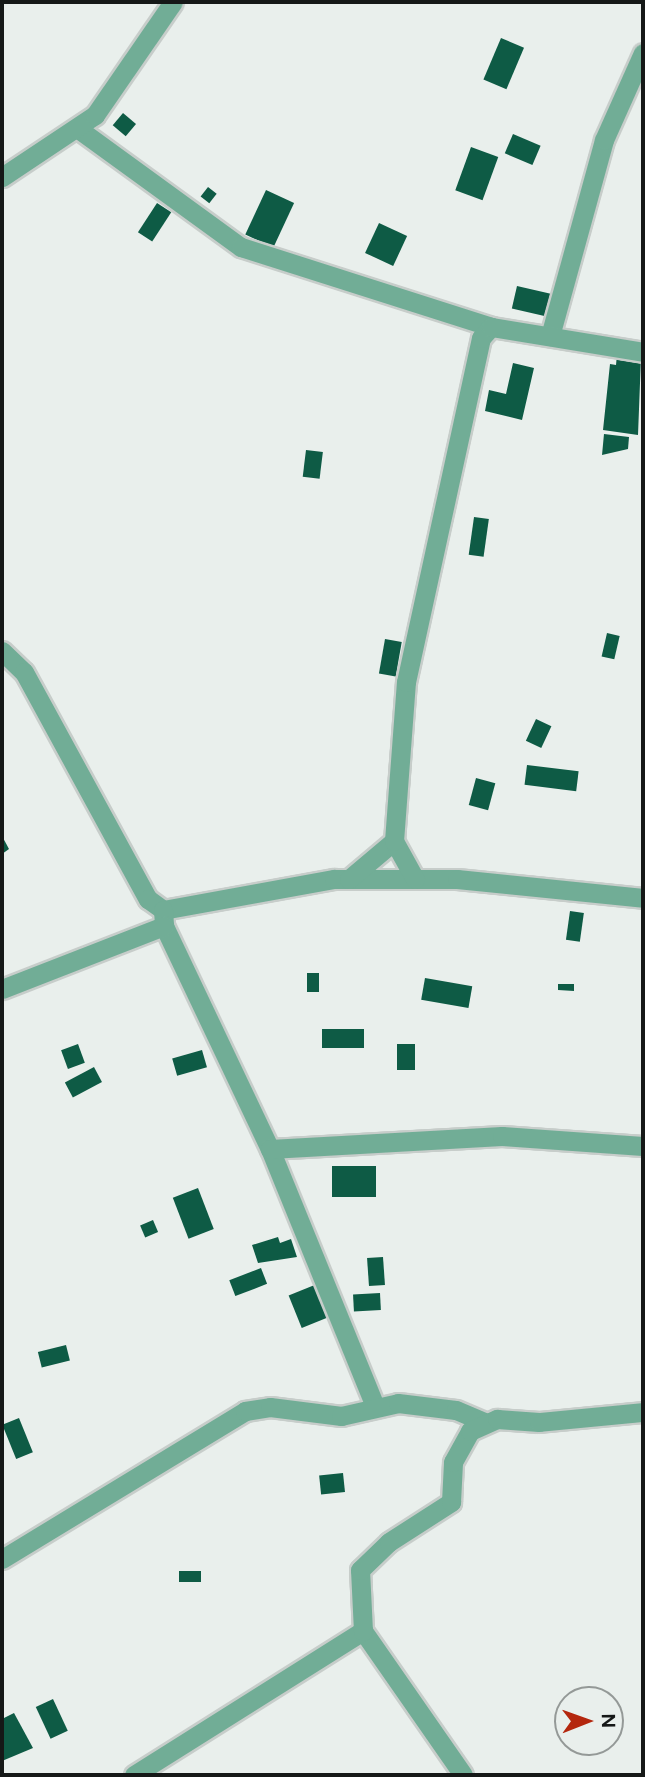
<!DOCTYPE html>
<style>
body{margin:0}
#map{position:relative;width:645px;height:1777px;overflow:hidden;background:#e9efec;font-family:Figtree,sans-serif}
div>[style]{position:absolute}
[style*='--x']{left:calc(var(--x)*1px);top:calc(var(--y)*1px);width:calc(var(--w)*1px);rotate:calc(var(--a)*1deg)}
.building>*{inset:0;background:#0e5b45;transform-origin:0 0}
.roads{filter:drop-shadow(2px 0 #c7cdca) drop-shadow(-2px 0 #c7cdca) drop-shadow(0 2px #c7cdca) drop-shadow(0 -2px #c7cdca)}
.minor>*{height:19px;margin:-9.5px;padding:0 9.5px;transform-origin:9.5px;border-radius:9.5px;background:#71ad96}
span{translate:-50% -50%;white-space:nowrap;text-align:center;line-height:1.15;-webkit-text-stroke:7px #e9efec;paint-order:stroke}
.frame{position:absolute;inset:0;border:4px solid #151817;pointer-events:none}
.north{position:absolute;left:554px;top:1686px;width:70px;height:70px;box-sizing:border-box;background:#e9efec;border:2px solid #949997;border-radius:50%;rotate:89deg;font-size:19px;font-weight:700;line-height:28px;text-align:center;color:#151817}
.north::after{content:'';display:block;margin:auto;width:24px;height:32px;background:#b4270e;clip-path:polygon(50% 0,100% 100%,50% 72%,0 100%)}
</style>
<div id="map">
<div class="building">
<i style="left:501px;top:38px;width:25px;height:45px;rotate:23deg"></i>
<i style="left:123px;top:113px;width:17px;height:16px;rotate:40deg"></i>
<i style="left:513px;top:134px;width:30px;height:21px;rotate:23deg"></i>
<i style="left:471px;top:147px;width:29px;height:46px;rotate:20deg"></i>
<i style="left:208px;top:187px;width:11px;height:12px;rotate:38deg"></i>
<i style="left:266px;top:190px;width:31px;height:49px;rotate:25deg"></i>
<i style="left:157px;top:203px;width:17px;height:35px;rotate:33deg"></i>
<i style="left:379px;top:223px;width:31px;height:33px;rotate:25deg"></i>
<i style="left:517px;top:286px;width:39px;height:23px;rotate:13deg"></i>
<i style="clip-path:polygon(617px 354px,641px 357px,638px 435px,603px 430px,610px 364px,616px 365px)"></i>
<i style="clip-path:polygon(513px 363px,534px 368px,522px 420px,485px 411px,489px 390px,506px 394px)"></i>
<i style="clip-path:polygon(604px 434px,629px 437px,628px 449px,602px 455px)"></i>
<i style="left:306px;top:450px;width:17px;height:27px;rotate:7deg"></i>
<i style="left:474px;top:517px;width:15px;height:38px;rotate:8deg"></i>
<i style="left:607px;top:633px;width:13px;height:24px;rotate:13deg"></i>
<i style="left:385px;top:639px;width:17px;height:35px;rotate:10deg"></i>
<i style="left:536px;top:719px;width:17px;height:24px;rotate:25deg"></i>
<i style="left:527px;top:765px;width:52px;height:20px;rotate:7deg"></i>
<i style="left:476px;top:778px;width:20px;height:28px;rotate:15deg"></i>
<i style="clip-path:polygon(2px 836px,9px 849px,2px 854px)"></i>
<i style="left:570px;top:911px;width:14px;height:29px;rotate:8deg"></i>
<i style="left:307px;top:973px;width:12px;height:19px"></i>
<i style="left:425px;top:978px;width:48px;height:22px;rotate:10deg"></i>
<i style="clip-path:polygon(558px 984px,574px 984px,574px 991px,558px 990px)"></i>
<i style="left:364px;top:1029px;width:19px;height:42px;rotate:90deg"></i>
<i style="left:78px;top:1044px;width:20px;height:18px;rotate:70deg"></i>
<i style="left:397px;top:1044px;width:18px;height:26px"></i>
<i style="left:202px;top:1050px;width:18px;height:31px;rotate:74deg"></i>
<i style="left:94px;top:1067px;width:17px;height:33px;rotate:62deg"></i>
<i style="left:332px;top:1166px;width:44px;height:31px"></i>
<i style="left:198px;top:1188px;width:44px;height:27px;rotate:69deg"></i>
<i style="left:153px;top:1220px;width:13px;height:14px;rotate:67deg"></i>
<i style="clip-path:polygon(278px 1237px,280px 1243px,291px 1239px,297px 1257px,258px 1263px,252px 1245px)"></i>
<i style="left:383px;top:1257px;width:28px;height:16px;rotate:86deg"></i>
<i style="left:261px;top:1268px;width:17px;height:34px;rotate:69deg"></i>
<i style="left:322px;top:1282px;width:35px;height:36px;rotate:68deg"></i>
<i style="left:380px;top:1293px;width:17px;height:27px;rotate:87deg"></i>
<i style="left:66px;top:1345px;width:16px;height:29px;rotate:76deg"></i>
<i style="left:19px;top:1418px;width:37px;height:18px;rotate:68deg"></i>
<i style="left:343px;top:1473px;width:19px;height:24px;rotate:84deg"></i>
<i style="left:201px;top:1571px;width:11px;height:22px;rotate:90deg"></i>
<i style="left:53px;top:1699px;width:35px;height:19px;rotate:65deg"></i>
<i style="clip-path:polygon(14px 1713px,33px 1748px,2px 1761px,2px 1719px)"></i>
</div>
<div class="roads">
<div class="minor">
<i style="--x:77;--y:128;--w:203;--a:36"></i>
<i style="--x:241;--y:247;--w:262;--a:17.7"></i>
<i style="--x:2;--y:177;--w:112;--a:-33.7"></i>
<i style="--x:95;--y:115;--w:137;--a:-55.4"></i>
<i style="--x:550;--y:336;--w:203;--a:-74.6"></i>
<i style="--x:604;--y:140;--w:95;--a:-65.9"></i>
<i style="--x:2;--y:651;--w:30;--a:44"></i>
<i style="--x:24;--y:672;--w:259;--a:61.4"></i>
<i style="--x:148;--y:899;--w:19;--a:36"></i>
<i style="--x:163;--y:910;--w:174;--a:-10.3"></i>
<i style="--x:334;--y:879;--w:123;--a:0"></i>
<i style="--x:457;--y:879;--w:187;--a:5.8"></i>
<i style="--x:349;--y:879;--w:59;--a:-40.2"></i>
<i style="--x:415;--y:879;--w:43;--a:-118.9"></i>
<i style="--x:394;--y:841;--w:159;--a:-85.7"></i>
<i style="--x:406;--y:682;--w:352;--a:-77.7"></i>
<i style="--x:481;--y:338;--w:15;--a:-48"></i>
<i style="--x:491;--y:327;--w:154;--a:9.3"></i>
<i style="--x:163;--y:910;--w:16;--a:86"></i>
<i style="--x:164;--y:926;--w:247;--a:64.6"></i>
<i style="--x:270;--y:1149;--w:275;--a:67.8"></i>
<i style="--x:2;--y:989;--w:174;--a:-21.3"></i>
<i style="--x:270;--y:1149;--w:232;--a:-3.2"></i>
<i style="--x:502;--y:1136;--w:141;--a:4.1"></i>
<i style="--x:2;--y:1559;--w:285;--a:-31.3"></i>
<i style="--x:245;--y:1411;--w:25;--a:-9"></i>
<i style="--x:270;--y:1407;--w:72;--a:7.2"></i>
<i style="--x:341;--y:1416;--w:58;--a:-12.8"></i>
<i style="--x:398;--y:1403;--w:58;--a:6.9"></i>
<i style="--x:456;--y:1410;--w:30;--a:23"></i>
<i style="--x:363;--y:1631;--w:175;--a:55.2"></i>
<i style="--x:134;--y:1775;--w:271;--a:-32.2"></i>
<i style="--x:363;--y:1631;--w:61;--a:-92.8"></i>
<i style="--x:360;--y:1570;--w:40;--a:-44"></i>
<i style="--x:389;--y:1542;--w:74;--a:-32.8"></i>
<i style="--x:451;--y:1502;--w:40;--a:-87.1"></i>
<i style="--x:453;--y:1462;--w:35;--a:-61"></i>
<i style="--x:470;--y:1431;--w:30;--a:-24"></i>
<i style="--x:497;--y:1419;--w:42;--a:4.1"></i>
<i style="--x:539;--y:1422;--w:104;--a:-5.5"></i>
</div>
</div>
<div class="frame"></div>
<div class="north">N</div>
</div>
